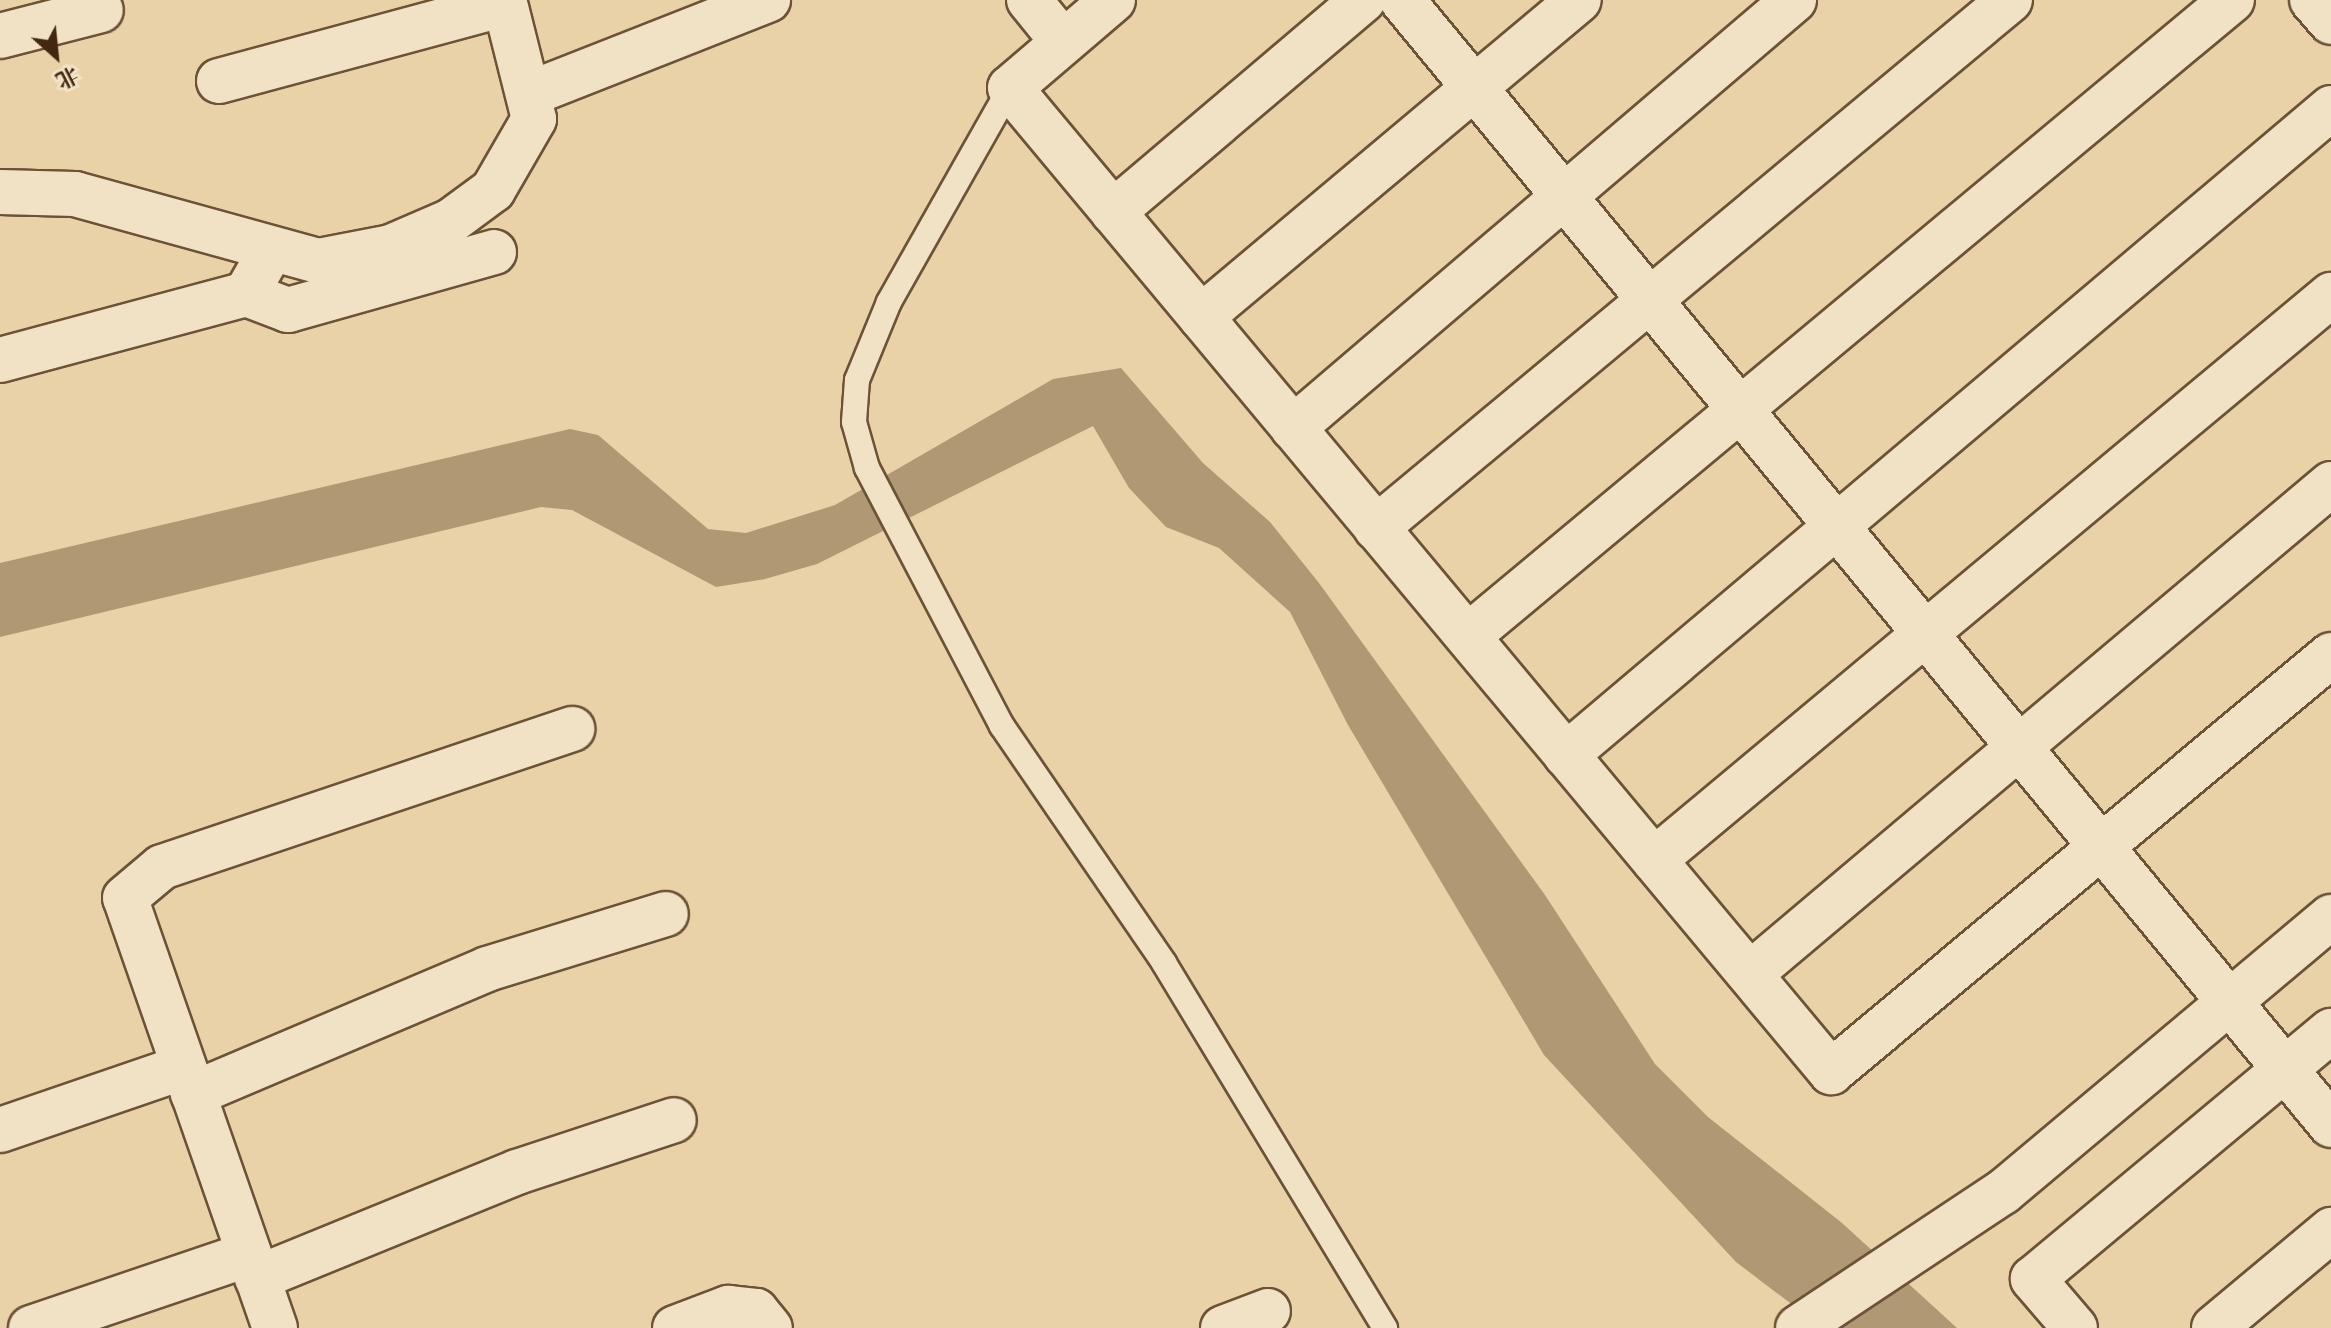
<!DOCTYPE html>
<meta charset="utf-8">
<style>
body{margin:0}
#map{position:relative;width:2331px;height:1328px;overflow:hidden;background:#e9d2a7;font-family:"IM FELL Great Primer","Noto Serif SC",serif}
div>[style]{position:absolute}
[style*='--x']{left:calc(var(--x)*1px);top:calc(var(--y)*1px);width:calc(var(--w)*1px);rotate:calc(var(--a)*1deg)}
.water>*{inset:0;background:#b09874}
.roads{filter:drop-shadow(2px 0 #6c5236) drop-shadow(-2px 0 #6c5236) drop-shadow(0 2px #6c5236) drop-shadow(0 -2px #6c5236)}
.lane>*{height:24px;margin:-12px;padding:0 12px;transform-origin:12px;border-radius:12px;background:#f1e2c6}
.street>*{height:44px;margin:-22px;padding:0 22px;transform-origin:22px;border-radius:22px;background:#f1e2c6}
.secondary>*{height:44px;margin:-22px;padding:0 22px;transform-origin:22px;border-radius:22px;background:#f1e2c6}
span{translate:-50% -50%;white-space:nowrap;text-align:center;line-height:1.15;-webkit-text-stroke:6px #f1e2c6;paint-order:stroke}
.north{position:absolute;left:16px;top:16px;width:80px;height:80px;-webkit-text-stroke:6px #f1e2c6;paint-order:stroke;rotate:153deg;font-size:22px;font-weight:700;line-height:32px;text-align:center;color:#422811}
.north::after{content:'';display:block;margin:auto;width:28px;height:36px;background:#422811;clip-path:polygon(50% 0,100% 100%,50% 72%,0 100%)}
</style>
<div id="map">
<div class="water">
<i style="clip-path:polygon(1121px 368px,1203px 463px,1270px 522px,1319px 583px,1545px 895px,1655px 1064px,1708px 1117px,1842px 1223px,1957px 1328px,1823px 1328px,1736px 1262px,1544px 1055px,1348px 725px,1290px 612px,1219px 548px,1166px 527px,1129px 488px,1093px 426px,817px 564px,765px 579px,716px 587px,572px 510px,541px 507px,0 637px,0 563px,570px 429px,598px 435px,708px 529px,746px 533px,835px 505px,1053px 379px)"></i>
</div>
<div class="roads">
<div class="lane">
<i style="--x:1010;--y:88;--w:246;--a:119.5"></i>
<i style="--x:889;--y:302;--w:84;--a:112.3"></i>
<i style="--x:857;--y:380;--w:42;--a:94.1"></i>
<i style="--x:854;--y:422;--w:48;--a:74.2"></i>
<i style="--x:867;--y:468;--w:291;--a:62.4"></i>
<i style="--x:1002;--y:726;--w:287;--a:55.6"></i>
<i style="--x:1164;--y:963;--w:427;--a:58.8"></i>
</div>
<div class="street">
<i style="--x:1029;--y:0;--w:54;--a:51"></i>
<i style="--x:1113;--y:0;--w:135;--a:139.5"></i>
<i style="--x:1010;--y:88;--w:1282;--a:50.16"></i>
<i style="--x:1831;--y:1072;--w:651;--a:-39.83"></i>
<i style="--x:2312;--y:0;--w:29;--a:49"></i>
<i style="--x:0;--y:36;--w:104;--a:-14.4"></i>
<i style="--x:219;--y:81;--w:296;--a:-15.1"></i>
<i style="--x:529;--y:94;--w:257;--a:-21.5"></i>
<i style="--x:0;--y:192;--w:75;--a:1.5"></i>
<i style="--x:75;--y:194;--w:252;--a:15.4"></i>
<i style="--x:318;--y:261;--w:74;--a:-10.9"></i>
<i style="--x:391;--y:247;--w:65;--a:-23.4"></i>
<i style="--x:451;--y:221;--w:52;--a:-36.4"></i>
<i style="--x:493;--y:190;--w:82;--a:-60"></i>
<i style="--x:534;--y:119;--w:123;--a:-104.1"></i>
<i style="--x:1113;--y:212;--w:328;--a:-40.3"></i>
<i style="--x:246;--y:294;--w:45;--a:20.9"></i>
<i style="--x:288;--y:310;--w:214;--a:-15.7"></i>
<i style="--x:1201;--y:317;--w:493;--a:-40"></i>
<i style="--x:0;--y:360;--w:255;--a:-15"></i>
<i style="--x:246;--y:294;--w:48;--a:-60.3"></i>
<i style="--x:1293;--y:428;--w:659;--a:-40.51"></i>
<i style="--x:1376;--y:528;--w:825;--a:-39.79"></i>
<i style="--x:1468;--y:636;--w:994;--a:-39.78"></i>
<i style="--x:1566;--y:755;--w:1002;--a:-40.22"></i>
<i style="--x:1654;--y:860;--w:882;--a:-39.85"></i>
<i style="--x:1750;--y:974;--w:760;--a:-40.14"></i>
<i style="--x:193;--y:1094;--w:319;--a:-23"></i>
<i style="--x:487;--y:969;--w:187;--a:-17.1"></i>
<i style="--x:0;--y:1130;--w:194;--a:-18.9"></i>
<i style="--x:257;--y:1278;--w:281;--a:-22.2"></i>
<i style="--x:517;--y:1172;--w:165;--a:-18.3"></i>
<i style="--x:31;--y:1328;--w:230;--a:-18.7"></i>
<i style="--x:275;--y:1328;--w:455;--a:-109.2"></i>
<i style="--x:125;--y:898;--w:48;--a:-40"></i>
<i style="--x:162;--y:867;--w:433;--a:-18.6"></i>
<i style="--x:675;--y:1328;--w:57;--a:-20.7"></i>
<i style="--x:728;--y:1308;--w:28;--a:6"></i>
<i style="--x:756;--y:1311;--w:22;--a:51"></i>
<i style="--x:1223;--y:1328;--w:48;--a:-20.7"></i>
<i style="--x:2075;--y:1328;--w:65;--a:-130.6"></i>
<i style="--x:2033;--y:1279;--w:388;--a:-39.8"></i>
<i style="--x:2214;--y:1328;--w:153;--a:-39.9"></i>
</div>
<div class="secondary">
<i style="--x:1402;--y:0;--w:1459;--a:50.45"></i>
<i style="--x:1798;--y:1328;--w:246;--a:-33.6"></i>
<i style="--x:2003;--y:1192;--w:428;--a:-40"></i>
</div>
</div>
<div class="north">北</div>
</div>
